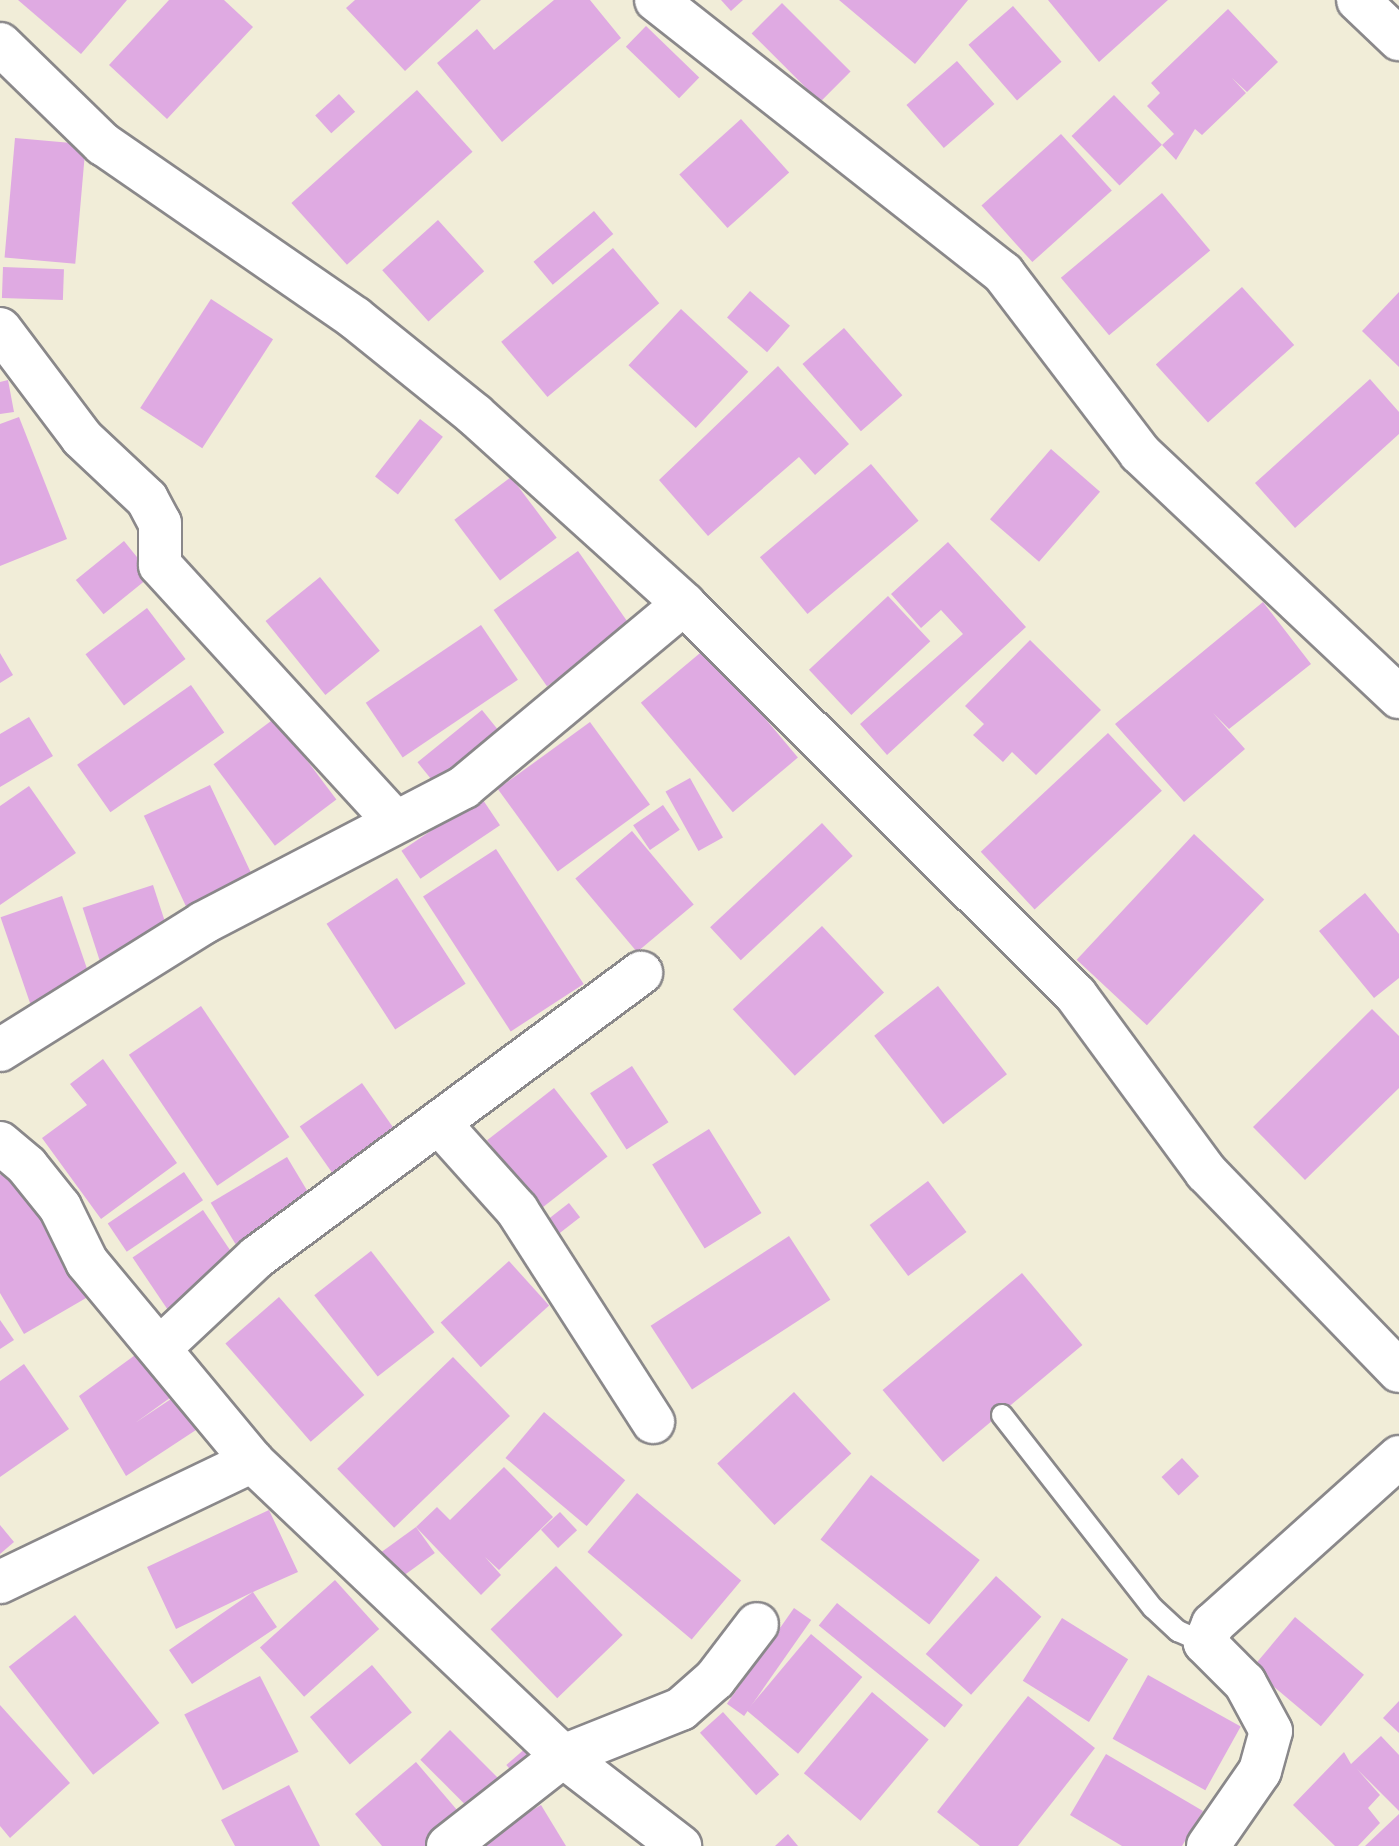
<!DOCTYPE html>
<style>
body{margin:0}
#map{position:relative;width:1399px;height:1846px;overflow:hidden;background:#f1edd8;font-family:Mynerve,sans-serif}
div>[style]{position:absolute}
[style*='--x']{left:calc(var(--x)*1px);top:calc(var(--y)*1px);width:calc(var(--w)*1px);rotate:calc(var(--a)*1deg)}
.building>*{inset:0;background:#dfaae2;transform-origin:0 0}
.roads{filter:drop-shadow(2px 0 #8a888a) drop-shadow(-2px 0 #8a888a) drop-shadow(0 2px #8a888a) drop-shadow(0 -2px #8a888a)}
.service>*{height:20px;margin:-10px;padding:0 10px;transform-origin:10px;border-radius:10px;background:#fff}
.minor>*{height:42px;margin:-21px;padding:0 21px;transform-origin:21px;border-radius:21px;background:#fff}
span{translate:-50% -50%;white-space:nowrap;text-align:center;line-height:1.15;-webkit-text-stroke:8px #fdfcf7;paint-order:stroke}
</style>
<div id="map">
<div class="building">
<i style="clip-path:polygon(18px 0,127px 0,81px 54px)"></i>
<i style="clip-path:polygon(169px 0,224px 0,253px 27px,167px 119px,109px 65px)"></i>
<i style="clip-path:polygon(355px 0,481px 0,405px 71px,346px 8px)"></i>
<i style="clip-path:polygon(554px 0,590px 0,621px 38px,502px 142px,437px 63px,477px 29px,494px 50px)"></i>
<i style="clip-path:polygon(721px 0,743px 0,731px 11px)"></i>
<i style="clip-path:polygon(839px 0,968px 0,915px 64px)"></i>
<i style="clip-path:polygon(1048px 0,1168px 0,1099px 62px)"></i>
<i style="left:782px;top:3px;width:97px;height:43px;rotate:45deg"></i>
<i style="left:1013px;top:6px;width:74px;height:59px;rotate:49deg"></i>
<i style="clip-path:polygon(1228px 9px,1278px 62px,1247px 92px,1232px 78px,1246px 93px,1202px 135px,1195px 129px,1176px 160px,1162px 145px,1174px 134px,1147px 106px,1160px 93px,1151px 83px)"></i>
<i style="left:646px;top:26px;width:74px;height:29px;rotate:44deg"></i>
<i style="left:957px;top:61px;width:57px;height:67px;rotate:49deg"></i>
<i style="left:417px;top:90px;width:83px;height:169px;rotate:48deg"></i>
<i style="left:339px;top:94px;width:24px;height:32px;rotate:48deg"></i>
<i style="left:1114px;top:95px;width:69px;height:59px;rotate:46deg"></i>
<i style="left:741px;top:119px;width:72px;height:83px;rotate:48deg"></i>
<i style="left:1061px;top:134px;width:76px;height:107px;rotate:48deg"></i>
<i style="left:15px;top:138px;width:71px;height:120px;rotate:5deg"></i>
<i style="left:1162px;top:193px;width:75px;height:132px;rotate:50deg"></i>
<i style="left:594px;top:211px;width:30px;height:79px;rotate:50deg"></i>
<i style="left:438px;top:220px;width:69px;height:75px;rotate:48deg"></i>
<i style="left:613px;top:248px;width:72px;height:146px;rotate:50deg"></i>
<i style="left:3px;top:267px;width:61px;height:31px;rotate:2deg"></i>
<i style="left:1242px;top:287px;width:78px;height:116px;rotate:48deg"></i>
<i style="left:750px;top:291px;width:53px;height:35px;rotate:41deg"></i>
<i style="clip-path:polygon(1399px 292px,1399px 367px,1362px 331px)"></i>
<i style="left:211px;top:299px;width:74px;height:130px;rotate:33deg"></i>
<i style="left:681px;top:309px;width:92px;height:77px;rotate:43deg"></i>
<i style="left:844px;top:328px;width:89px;height:55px;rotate:49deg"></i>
<i style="clip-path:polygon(778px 366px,849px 444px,815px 475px,799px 457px,708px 536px,659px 480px)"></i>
<i style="clip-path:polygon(1370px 379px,1399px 412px,1399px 434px,1295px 528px,1255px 483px)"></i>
<i style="clip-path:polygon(8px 380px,14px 412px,0 414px,0 382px)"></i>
<i style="clip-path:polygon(19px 417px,67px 539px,0 566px,0 424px)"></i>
<i style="left:420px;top:419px;width:29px;height:73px;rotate:38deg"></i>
<i style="left:1051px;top:449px;width:65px;height:93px;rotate:41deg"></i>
<i style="left:871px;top:464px;width:74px;height:145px;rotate:50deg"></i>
<i style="left:511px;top:477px;width:76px;height:71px;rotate:53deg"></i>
<i style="left:124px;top:541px;width:44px;height:62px;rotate:51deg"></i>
<i style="clip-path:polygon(948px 542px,1026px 627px,887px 755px,860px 724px,963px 634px,941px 610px,921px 628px,891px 594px)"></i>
<i style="left:578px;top:551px;width:93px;height:103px;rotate:55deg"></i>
<i style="left:320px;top:577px;width:95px;height:70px;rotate:51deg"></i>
<i style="left:888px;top:596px;width:62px;height:108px;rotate:47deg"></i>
<i style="clip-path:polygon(1263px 602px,1311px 664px,1229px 729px,1213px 713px,1245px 749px,1184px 802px,1115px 724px)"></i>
<i style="left:147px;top:608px;width:64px;height:77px;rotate:53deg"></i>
<i style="left:481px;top:625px;width:66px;height:139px;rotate:56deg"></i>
<i style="clip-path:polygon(1030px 640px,1101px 710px,1036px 775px,1012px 752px,1003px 762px,973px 735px,984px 724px,965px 706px)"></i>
<i style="left:706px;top:648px;width:143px;height:85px;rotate:50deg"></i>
<i style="clip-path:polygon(0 653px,13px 675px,0 683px)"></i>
<i style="left:191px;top:685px;width:58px;height:139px;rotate:55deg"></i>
<i style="left:482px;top:710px;width:28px;height:83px;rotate:51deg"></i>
<i style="clip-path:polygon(29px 717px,53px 756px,0 787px,0 734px)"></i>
<i style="left:275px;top:718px;width:102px;height:77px;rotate:53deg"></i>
<i style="left:590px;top:722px;width:102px;height:114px;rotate:54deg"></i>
<i style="left:1108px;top:733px;width:79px;height:174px;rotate:47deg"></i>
<i style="left:690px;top:778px;width:68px;height:28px;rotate:61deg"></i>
<i style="left:210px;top:785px;width:106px;height:73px;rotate:65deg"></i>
<i style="clip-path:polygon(29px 786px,76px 853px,0 905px,0 806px)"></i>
<i style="left:481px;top:797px;width:34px;height:96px;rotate:56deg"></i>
<i style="left:663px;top:805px;width:30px;height:36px;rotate:56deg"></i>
<i style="left:822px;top:823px;width:45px;height:153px;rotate:47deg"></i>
<i style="left:632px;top:831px;width:96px;height:74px;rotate:50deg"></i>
<i style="left:1194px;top:834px;width:96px;height:172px;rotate:43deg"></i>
<i style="left:496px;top:849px;width:161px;height:87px;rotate:57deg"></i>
<i style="left:397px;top:878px;width:126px;height:84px;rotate:57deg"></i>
<i style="left:153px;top:885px;width:59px;height:74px;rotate:72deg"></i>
<i style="clip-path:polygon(1365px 893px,1399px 934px,1399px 978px,1374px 998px,1319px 931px)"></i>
<i style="left:62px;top:896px;width:97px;height:65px;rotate:71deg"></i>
<i style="left:822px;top:926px;width:91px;height:122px;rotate:47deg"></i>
<i style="left:938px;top:986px;width:112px;height:81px;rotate:52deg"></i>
<i style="left:201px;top:1006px;width:158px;height:87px;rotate:56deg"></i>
<i style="clip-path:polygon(1372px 1009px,1399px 1036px,1399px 1088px,1305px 1180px,1253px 1127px)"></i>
<i style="clip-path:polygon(103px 1059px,177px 1163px,101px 1219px,42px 1138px,87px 1105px,70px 1084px)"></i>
<i style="left:632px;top:1066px;width:67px;height:50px;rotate:57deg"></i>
<i style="left:362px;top:1083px;width:58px;height:76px;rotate:55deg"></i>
<i style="left:554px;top:1088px;width:87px;height:85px;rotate:52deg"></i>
<i style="left:709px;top:1129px;width:99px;height:67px;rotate:58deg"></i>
<i style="left:287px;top:1157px;width:48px;height:89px;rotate:59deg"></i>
<i style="clip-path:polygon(17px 1165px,93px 1294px,24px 1334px,0 1293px,0 1175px)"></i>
<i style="left:184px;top:1172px;width:34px;height:92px;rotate:56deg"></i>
<i style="left:928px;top:1181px;width:64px;height:73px;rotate:53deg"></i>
<i style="left:569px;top:1203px;width:18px;height:29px;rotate:52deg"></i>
<i style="left:203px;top:1210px;width:63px;height:85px;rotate:56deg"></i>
<i style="left:789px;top:1236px;width:76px;height:165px;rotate:57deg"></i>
<i style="left:371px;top:1251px;width:103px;height:72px;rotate:52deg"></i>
<i style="left:509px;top:1261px;width:60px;height:92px;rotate:48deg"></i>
<i style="left:1022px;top:1273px;width:94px;height:182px;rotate:50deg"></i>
<i style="left:279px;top:1297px;width:130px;height:71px;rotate:49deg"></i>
<i style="clip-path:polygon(0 1320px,14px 1340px,0 1349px)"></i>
<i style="clip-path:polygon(142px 1350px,174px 1395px,135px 1423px,177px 1395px,199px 1428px,126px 1476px,79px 1396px)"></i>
<i style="left:453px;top:1357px;width:82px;height:161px;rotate:46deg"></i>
<i style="clip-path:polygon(24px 1364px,69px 1429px,0 1477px,0 1381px)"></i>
<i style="left:794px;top:1392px;width:84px;height:105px;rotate:47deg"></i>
<i style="left:544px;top:1412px;width:106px;height:60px;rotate:40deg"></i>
<i style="left:1182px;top:1458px;width:25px;height:28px;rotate:47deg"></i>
<i style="clip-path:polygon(504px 1467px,553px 1517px,499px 1570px,485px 1557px,501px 1575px,481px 1595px,416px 1527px,437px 1507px,450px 1520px)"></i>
<i style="left:871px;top:1475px;width:138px;height:82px;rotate:38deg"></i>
<i style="left:637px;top:1493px;width:136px;height:77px;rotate:40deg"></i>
<i style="clip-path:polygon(269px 1510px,298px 1572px,253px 1592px,277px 1627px,192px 1684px,169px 1650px,253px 1592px,176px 1629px,147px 1567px)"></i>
<i style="left:560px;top:1512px;width:25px;height:26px;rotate:47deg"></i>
<i style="clip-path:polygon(0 1525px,14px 1542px,0 1554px)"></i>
<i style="left:416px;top:1527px;width:32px;height:49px;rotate:54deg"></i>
<i style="left:556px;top:1566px;width:96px;height:91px;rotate:46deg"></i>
<i style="left:996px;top:1576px;width:61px;height:105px;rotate:42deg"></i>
<i style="left:335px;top:1580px;width:66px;height:101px;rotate:48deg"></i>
<i style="left:837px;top:1603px;width:162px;height:29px;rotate:39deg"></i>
<i style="left:794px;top:1608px;width:21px;height:117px;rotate:35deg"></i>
<i style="left:75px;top:1615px;width:137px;height:84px;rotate:52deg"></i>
<i style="left:1295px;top:1617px;width:90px;height:67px;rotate:40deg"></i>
<i style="left:1062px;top:1618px;width:78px;height:74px;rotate:32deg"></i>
<i style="left:811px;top:1634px;width:67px;height:100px;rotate:40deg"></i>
<i style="left:372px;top:1665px;width:62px;height:81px;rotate:50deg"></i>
<i style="left:1148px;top:1675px;width:106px;height:73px;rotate:29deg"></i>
<i style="left:260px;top:1676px;width:85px;height:85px;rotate:63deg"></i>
<i style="left:872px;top:1692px;width:74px;height:106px;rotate:40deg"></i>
<i style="clip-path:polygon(1028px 1696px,1095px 1748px,1018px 1846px,980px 1846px,937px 1812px)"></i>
<i style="clip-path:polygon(1399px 1701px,1399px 1733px,1383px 1718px)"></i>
<i style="clip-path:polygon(0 1705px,70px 1783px,10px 1838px,0 1826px)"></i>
<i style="left:723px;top:1712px;width:84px;height:31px;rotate:48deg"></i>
<i style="left:450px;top:1730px;width:81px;height:42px;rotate:45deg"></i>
<i style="clip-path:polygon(1381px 1736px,1399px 1755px,1399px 1811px,1357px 1769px,1380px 1795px,1368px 1808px,1380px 1823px,1358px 1846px,1335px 1846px,1293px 1805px,1344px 1752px,1351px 1764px)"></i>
<i style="left:535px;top:1740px;width:18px;height:38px;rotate:49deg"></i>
<i style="clip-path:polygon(1106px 1754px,1203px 1811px,1182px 1846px,1122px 1846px,1070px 1815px)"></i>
<i style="clip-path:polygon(416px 1762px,463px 1817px,429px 1846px,382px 1846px,355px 1814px)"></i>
<i style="clip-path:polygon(289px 1785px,320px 1846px,235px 1846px,221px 1820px)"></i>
<i style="clip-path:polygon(541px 1805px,566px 1846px,472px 1846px)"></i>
<i style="clip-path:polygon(1399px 1814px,1399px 1846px,1365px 1846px)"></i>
<i style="clip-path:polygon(788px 1834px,798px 1846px,775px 1846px)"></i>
</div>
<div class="roads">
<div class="service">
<i style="--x:1002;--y:1415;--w:245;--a:52"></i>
<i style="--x:1153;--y:1608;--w:34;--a:43"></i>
<i style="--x:1178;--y:1631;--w:30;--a:24"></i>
</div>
<div class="minor">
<i style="--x:656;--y:0;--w:442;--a:38.2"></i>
<i style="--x:1003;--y:273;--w:226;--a:52.7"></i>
<i style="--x:1140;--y:453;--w:356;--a:43.3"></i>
<i style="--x:1358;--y:0;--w:57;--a:43.6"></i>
<i style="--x:0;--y:44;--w:144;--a:44.2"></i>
<i style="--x:103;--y:144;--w:306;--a:34.6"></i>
<i style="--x:355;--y:318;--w:154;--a:38.9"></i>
<i style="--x:475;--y:415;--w:282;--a:42.1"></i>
<i style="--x:684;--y:604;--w:554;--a:44.93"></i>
<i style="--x:1076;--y:995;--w:220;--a:53.7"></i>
<i style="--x:1206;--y:1172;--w:277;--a:45.9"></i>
<i style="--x:0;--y:329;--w:136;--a:53"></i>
<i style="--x:82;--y:438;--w:89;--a:43.2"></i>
<i style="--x:147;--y:499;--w:27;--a:62"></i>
<i style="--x:160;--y:523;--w:42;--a:90"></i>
<i style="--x:160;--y:565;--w:343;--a:47.5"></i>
<i style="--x:0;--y:1050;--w:239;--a:-32"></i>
<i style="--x:203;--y:923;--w:294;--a:-27.5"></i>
<i style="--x:464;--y:787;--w:286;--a:-39.8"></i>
<i style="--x:439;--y:1123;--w:117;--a:48.1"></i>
<i style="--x:517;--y:1210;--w:252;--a:57.3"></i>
<i style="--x:0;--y:1143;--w:35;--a:40"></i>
<i style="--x:27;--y:1166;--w:53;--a:51.2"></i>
<i style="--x:60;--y:1207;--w:61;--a:63.9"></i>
<i style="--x:87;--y:1262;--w:259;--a:50.3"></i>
<i style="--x:252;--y:1461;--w:429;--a:43.5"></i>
<i style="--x:563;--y:1756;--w:148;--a:37.6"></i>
<i style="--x:161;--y:1347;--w:132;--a:-43.2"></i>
<i style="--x:257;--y:1257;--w:478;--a:-36.5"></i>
<i style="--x:0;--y:1582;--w:280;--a:-25.6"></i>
<i style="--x:448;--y:1846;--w:146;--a:-38"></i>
<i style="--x:563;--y:1756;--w:127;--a:-21.7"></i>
<i style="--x:681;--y:1709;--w:45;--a:-41.4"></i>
<i style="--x:715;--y:1679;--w:69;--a:-52.6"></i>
<i style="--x:1208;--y:1846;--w:91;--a:-55.3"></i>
<i style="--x:1260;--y:1771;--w:41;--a:-74.6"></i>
<i style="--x:1271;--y:1731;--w:55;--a:-118.4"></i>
<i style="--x:1245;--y:1683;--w:57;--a:-135"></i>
<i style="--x:1205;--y:1643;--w:21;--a:-67"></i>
<i style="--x:1213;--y:1624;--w:250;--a:-41.9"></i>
</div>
</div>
</div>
